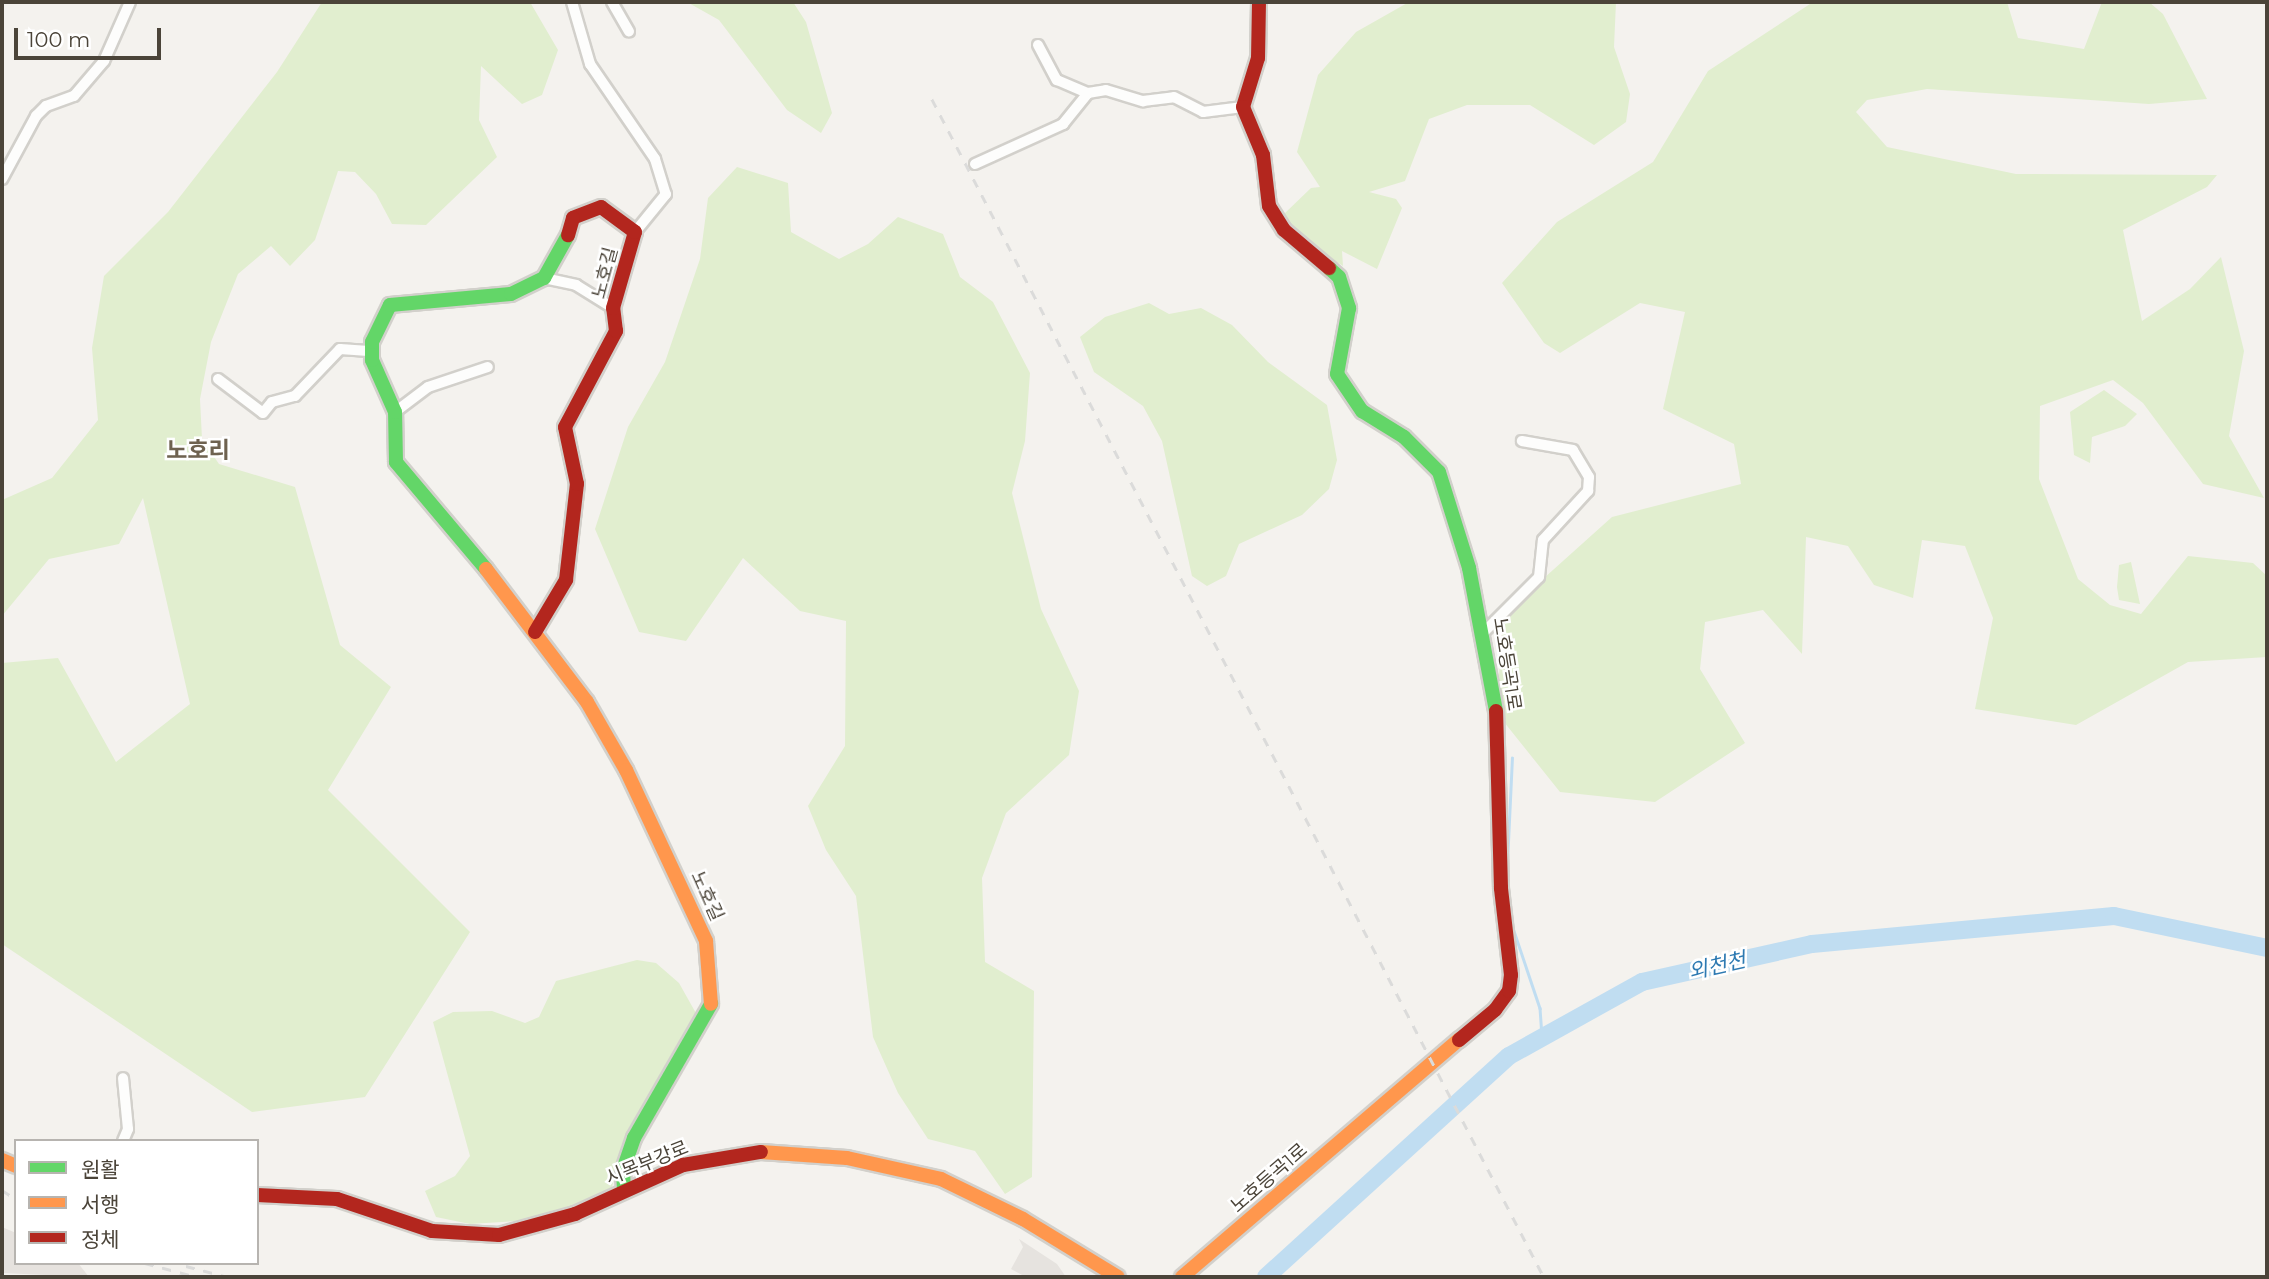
<!DOCTYPE html>
<meta charset="utf-8">
<style>
body{margin:0}
#map{position:relative;width:2269px;height:1279px;overflow:hidden;background:#f4f2ee;font-family:Montserrat,"Noto Sans KR",sans-serif}
div>[style]{position:absolute}
[style*='--x']{left:calc(var(--x)*1px);top:calc(var(--y)*1px);width:calc(var(--w)*1px);rotate:calc(var(--a)*1deg)}
.industrial>*{inset:0;background:#e6e2de}
.green>*{inset:0;background:#e1eecf}
.parking>*{inset:0;background:#e6e3df}
.stream>*{height:2.5px;margin:-1.25px;padding:0 1.25px;transform-origin:1.25px;border-radius:1.25px;background:#c0ddf1}
.river>*{height:18px;margin:-9px;padding:0 9px;transform-origin:9px;border-radius:9px;background:#c0ddf1}
.roads{filter:drop-shadow(2px 0 #d2d0cb) drop-shadow(-2px 0 #d2d0cb) drop-shadow(0 2px #d2d0cb) drop-shadow(0 -2px #d2d0cb)}
.street>*{height:10px;margin:-5px;padding:0 5px;transform-origin:5px;border-radius:5px;background:#fdfdfc}
.fast>*{height:14px;margin:-7px;padding:0 7px;transform-origin:7px;border-radius:7px;background:#63d668}
.slow>*{height:14px;margin:-7px;padding:0 7px;transform-origin:7px;border-radius:7px;background:#ff974d}
.jam>*{height:14px;margin:-7px;padding:0 7px;transform-origin:7px;border-radius:7px;background:#b3261e}
.rail>*{height:2.5px;margin-top:-1.25px;transform-origin:0;background:repeating-linear-gradient(90deg,#dbdbda 0 9px,transparent 0 18px)}
span{translate:-50% -50%;white-space:nowrap;text-align:center;line-height:1.15;-webkit-text-stroke:5px #fff;paint-order:stroke}
.street-label{font-size:19px;color:#4b4439}
.water-label{font-size:21px;color:#2e7ab2;font-style:italic}
.quarter-label{font-size:23px;color:#6e6250;font-weight:700}
.frame{position:absolute;inset:0;border:4px solid #4b4439;pointer-events:none}
.legend{position:absolute;left:14px;top:1139px;width:245px;height:126px;box-sizing:border-box;background:#fff;border:2px solid #b7b4b0;margin:0;padding:9px 12px;list-style:none;font-size:21px;color:#4b4439}
.legend li{display:flex;align-items:center;gap:14px;height:35px}
.legend b{width:35px;border:2px solid #b7b4b0}
.scale{position:absolute;left:14px;top:28px;width:147px;height:32px;box-sizing:border-box;border:4px solid #4b4439;border-top:0;padding-left:9px;font-size:21px;line-height:24px;white-space:nowrap;color:#4b4439;-webkit-text-stroke:5px #fff;paint-order:stroke}
</style>
<div id="map">
<div class="industrial">
<i style="clip-path:polygon(2px 1227px,16px 1233px,16px 1263px,78px 1263px,89px 1277px,2px 1273px)"></i>
</div>
<div class="green">
<i style="clip-path:polygon(322px 2px,530px 2px,558px 50px,542px 95px,522px 104px,481px 66px,479px 120px,497px 157px,426px 225px,392px 224px,376px 194px,355px 172px,338px 171px,315px 240px,290px 266px,271px 246px,238px 274px,211px 342px,200px 399px,202px 439px,219px 464px,295px 487px,340px 645px,391px 687px,328px 790px,470px 932px,365px 1097px,252px 1112px,2px 944px,2px 663px,58px 658px,116px 762px,190px 704px,143px 498px,119px 544px,49px 559px,2px 616px,2px 500px,52px 478px,98px 420px,92px 348px,104px 276px,168px 212px,277px 72px)"></i>
<i style="clip-path:polygon(687px 2px,793px 2px,806px 22px,832px 113px,821px 133px,787px 110px,719px 20px)"></i>
<i style="clip-path:polygon(1409px 2px,1616px 2px,1614px 47px,1630px 94px,1626px 122px,1594px 145px,1530px 105px,1467px 105px,1429px 119px,1405px 181px,1369px 192px,1396px 199px,1402px 208px,1377px 269px,1342px 251px,1343px 266px,1294px 233px,1284px 214px,1311px 188px,1320px 187px,1297px 152px,1318px 75px,1356px 32px)"></i>
<i style="clip-path:polygon(1813px 2px,2007px 2px,2018px 38px,2084px 49px,2102px 2px,2149px 2px,2163px 14px,2207px 99px,2149px 104px,1927px 89px,1867px 100px,1856px 112px,1887px 147px,2016px 174px,2217px 175px,2207px 187px,2123px 230px,2142px 321px,2190px 289px,2221px 257px,2244px 351px,2229px 436px,2264px 498px,2203px 484px,2143px 403px,2113px 380px,2040px 406px,2039px 479px,2078px 579px,2110px 605px,2141px 614px,2188px 556px,2253px 563px,2267px 576px,2267px 657px,2188px 662px,2076px 725px,1975px 709px,1993px 618px,1965px 546px,1922px 540px,1913px 598px,1874px 585px,1848px 546px,1806px 537px,1802px 654px,1763px 610px,1705px 622px,1700px 669px,1745px 743px,1655px 802px,1560px 792px,1496px 712px,1504px 614px,1612px 517px,1741px 484px,1734px 444px,1663px 409px,1685px 312px,1640px 303px,1560px 353px,1544px 343px,1502px 283px,1557px 222px,1653px 162px,1708px 71px)"></i>
<i style="clip-path:polygon(737px 167px,788px 183px,791px 232px,839px 259px,868px 244px,898px 217px,943px 234px,960px 277px,993px 302px,1030px 373px,1025px 441px,1012px 493px,1041px 609px,1079px 691px,1069px 755px,1006px 813px,982px 878px,985px 962px,1034px 991px,1032px 1177px,1005px 1194px,975px 1151px,928px 1139px,898px 1093px,873px 1037px,856px 896px,826px 850px,808px 806px,845px 746px,846px 621px,800px 611px,743px 558px,686px 641px,639px 632px,595px 529px,628px 427px,665px 362px,700px 259px,708px 198px)"></i>
<i style="clip-path:polygon(1149px 303px,1169px 314px,1201px 308px,1232px 325px,1268px 362px,1327px 405px,1337px 460px,1329px 489px,1302px 515px,1239px 544px,1226px 576px,1207px 586px,1192px 576px,1162px 441px,1143px 406px,1094px 372px,1080px 337px,1105px 317px)"></i>
<i style="clip-path:polygon(2104px 390px,2137px 414px,2125px 426px,2092px 437px,2090px 463px,2074px 455px,2070px 412px)"></i>
<i style="clip-path:polygon(2131px 562px,2140px 604px,2119px 600px,2117px 587px,2119px 565px)"></i>
<i style="clip-path:polygon(637px 960px,656px 963px,679px 983px,697px 1015px,622px 1144px,612px 1187px,583px 1203px,517px 1221px,470px 1224px,436px 1217px,425px 1191px,455px 1176px,470px 1156px,433px 1022px,453px 1012px,492px 1011px,525px 1023px,539px 1017px,556px 981px)"></i>
</div>
<div class="parking">
<i style="clip-path:polygon(1019px 1239px,1057px 1264px,1066px 1277px,1026px 1277px,1011px 1269px,1023px 1247px)"></i>
</div>
<div class="stream">
<i style="--x:1507;--y:863;--w:105;--a:-87.3"></i>
<i style="--x:1512;--y:925;--w:88;--a:71.4"></i>
<i style="--x:1540;--y:1008;--w:29;--a:86"></i>
</div>
<div class="river">
<i style="--x:1266;--y:1277;--w:328;--a:-42.3"></i>
<i style="--x:1509;--y:1056;--w:152;--a:-29.1"></i>
<i style="--x:1642;--y:982;--w:174;--a:-12.6"></i>
<i style="--x:1812;--y:944;--w:303;--a:-5.3"></i>
<i style="--x:2114;--y:916;--w:156;--a:11.8"></i>
</div>
<div class="roads">
<div class="street">
<i style="--x:572;--y:2;--w:65;--a:73.8"></i>
<i style="--x:590;--y:64;--w:115;--a:55.6"></i>
<i style="--x:655;--y:159;--w:37;--a:73"></i>
<i style="--x:666;--y:194;--w:49;--a:129.2"></i>
<i style="--x:612;--y:2;--w:34;--a:60"></i>
<i style="--x:1038;--y:45;--w:40;--a:62"></i>
<i style="--x:1057;--y:80;--w:34;--a:23"></i>
<i style="--x:1088;--y:93;--w:18;--a:-9"></i>
<i style="--x:1106;--y:90;--w:39;--a:17"></i>
<i style="--x:1143;--y:101;--w:31;--a:-7"></i>
<i style="--x:1174;--y:97;--w:33;--a:27"></i>
<i style="--x:1203;--y:112;--w:40;--a:-7.1"></i>
<i style="--x:975;--y:164;--w:97;--a:-24.4"></i>
<i style="--x:1063;--y:124;--w:40;--a:-51"></i>
<i style="--x:2;--y:179;--w:72;--a:-61.6"></i>
<i style="--x:36;--y:116;--w:14;--a:-45"></i>
<i style="--x:46;--y:106;--w:30;--a:-20"></i>
<i style="--x:74;--y:96;--w:46;--a:-49.4"></i>
<i style="--x:104;--y:61;--w:64;--a:-66.2"></i>
<i style="--x:544;--y:278;--w:33;--a:12"></i>
<i style="--x:576;--y:285;--w:44;--a:31.9"></i>
<i style="--x:218;--y:379;--w:56;--a:37.1"></i>
<i style="--x:263;--y:413;--w:14;--a:-51"></i>
<i style="--x:272;--y:402;--w:24;--a:-15"></i>
<i style="--x:295;--y:396;--w:65;--a:-46.2"></i>
<i style="--x:340;--y:349;--w:32;--a:4"></i>
<i style="--x:395;--y:412;--w:41;--a:-37.1"></i>
<i style="--x:428;--y:387;--w:63;--a:-18.4"></i>
<i style="--x:1485;--y:631;--w:76;--a:-45"></i>
<i style="--x:1539;--y:577;--w:37;--a:-84"></i>
<i style="--x:1543;--y:540;--w:67;--a:-47.4"></i>
<i style="--x:1588;--y:491;--w:14;--a:-86"></i>
<i style="--x:1589;--y:477;--w:31;--a:-121"></i>
<i style="--x:1573;--y:450;--w:52;--a:-170"></i>
<i style="--x:123;--y:1141;--w:13;--a:-67"></i>
<i style="--x:128;--y:1129;--w:51;--a:-95.6"></i>
</div>
<div class="fast">
<i style="--x:1329;--y:268;--w:13;--a:42"></i>
<i style="--x:1339;--y:277;--w:33;--a:72"></i>
<i style="--x:1349;--y:308;--w:67;--a:100.3"></i>
<i style="--x:1337;--y:374;--w:45;--a:56"></i>
<i style="--x:1362;--y:411;--w:49;--a:31.8"></i>
<i style="--x:1404;--y:437;--w:49;--a:45"></i>
<i style="--x:1439;--y:472;--w:101;--a:72.6"></i>
<i style="--x:1469;--y:568;--w:146;--a:79.3"></i>
<i style="--x:486;--y:569;--w:140;--a:-130.1"></i>
<i style="--x:396;--y:462;--w:50;--a:-91.1"></i>
<i style="--x:395;--y:412;--w:57;--a:-113.9"></i>
<i style="--x:372;--y:360;--w:18;--a:-90"></i>
<i style="--x:372;--y:342;--w:41;--a:-64.1"></i>
<i style="--x:390;--y:305;--w:121;--a:-5.2"></i>
<i style="--x:511;--y:294;--w:37;--a:-26"></i>
<i style="--x:544;--y:278;--w:49;--a:-60.8"></i>
<i style="--x:624;--y:1190;--w:20;--a:-93"></i>
<i style="--x:623;--y:1170;--w:34;--a:-71"></i>
<i style="--x:634;--y:1138;--w:155;--a:-60.1"></i>
</div>
<div class="slow">
<i style="--x:486;--y:569;--w:167;--a:52.8"></i>
<i style="--x:587;--y:702;--w:78;--a:60.2"></i>
<i style="--x:626;--y:770;--w:189;--a:64.9"></i>
<i style="--x:706;--y:941;--w:63;--a:85.5"></i>
<i style="--x:761;--y:1152;--w:86;--a:4"></i>
<i style="--x:847;--y:1158;--w:96;--a:12.6"></i>
<i style="--x:941;--y:1179;--w:91;--a:26"></i>
<i style="--x:1023;--y:1219;--w:111;--a:31.4"></i>
<i style="--x:2;--y:1160;--w:15;--a:23"></i>
<i style="--x:1182;--y:1277;--w:365;--a:-40.6"></i>
</div>
<div class="jam">
<i style="--x:1259;--y:2;--w:56;--a:91"></i>
<i style="--x:1258;--y:58;--w:51;--a:107"></i>
<i style="--x:1243;--y:107;--w:52;--a:67.4"></i>
<i style="--x:1263;--y:155;--w:51;--a:83.3"></i>
<i style="--x:1269;--y:206;--w:28;--a:58"></i>
<i style="--x:1284;--y:230;--w:59;--a:40.2"></i>
<i style="--x:535;--y:632;--w:61;--a:-59.2"></i>
<i style="--x:566;--y:580;--w:97;--a:-83.5"></i>
<i style="--x:577;--y:484;--w:58;--a:-101.9"></i>
<i style="--x:565;--y:427;--w:109;--a:-62"></i>
<i style="--x:616;--y:331;--w:23;--a:-97"></i>
<i style="--x:613;--y:308;--w:79;--a:-73.9"></i>
<i style="--x:635;--y:232;--w:42;--a:-143.7"></i>
<i style="--x:601;--y:207;--w:30;--a:159"></i>
<i style="--x:573;--y:218;--w:18;--a:106"></i>
<i style="--x:1459;--y:1040;--w:47;--a:-39.8"></i>
<i style="--x:1495;--y:1010;--w:24;--a:-54"></i>
<i style="--x:1509;--y:991;--w:16;--a:-83"></i>
<i style="--x:1511;--y:975;--w:88;--a:-96.6"></i>
<i style="--x:1501;--y:888;--w:177;--a:-91.6"></i>
<i style="--x:257;--y:1195;--w:80;--a:2.9"></i>
<i style="--x:337;--y:1199;--w:100;--a:18.6"></i>
<i style="--x:432;--y:1231;--w:67;--a:3.4"></i>
<i style="--x:499;--y:1235;--w:79;--a:-15.4"></i>
<i style="--x:575;--y:1214;--w:119;--a:-24.4"></i>
<i style="--x:683;--y:1165;--w:79;--a:-9.5"></i>
</div>
</div>
<div class="rail">
<i style="--x:932;--y:99;--w:1327;--a:62.55"></i>
<i style="--x:2;--y:1190;--w:17;--a:33"></i>
<i style="--x:145;--y:1263;--w:54;--a:15.1"></i>
<i style="--x:186;--y:1266;--w:43;--a:14.7"></i>
</div>
<div class="street-label">
<span style="left:605px;top:273px;rotate:-75deg">노호길</span>
<span style="left:1507px;top:664px;rotate:81deg">노호등곡1로</span>
<span style="left:707px;top:896px;rotate:66deg">노호길</span>
<span style="left:647px;top:1163px;rotate:-22deg">시목부강로</span>
<span style="left:1269px;top:1178px;rotate:-41deg">노호등곡1로</span>
</div>
<div class="water-label">
<span style="left:1717px;top:966px;rotate:-13deg">외천천</span>
</div>
<div class="quarter-label">
<span style="left:198px;top:450px">노호리</span>
</div>
<div class="frame"></div>
<ul class="legend">
<li><b style="height:9px;background:#63d668"></b>원활</li>
<li><b style="height:9px;background:#ff974d"></b>서행</li>
<li><b style="height:9px;background:#b3261e"></b>정체</li>
</ul>
<div class="scale">100 m</div>
</div>
